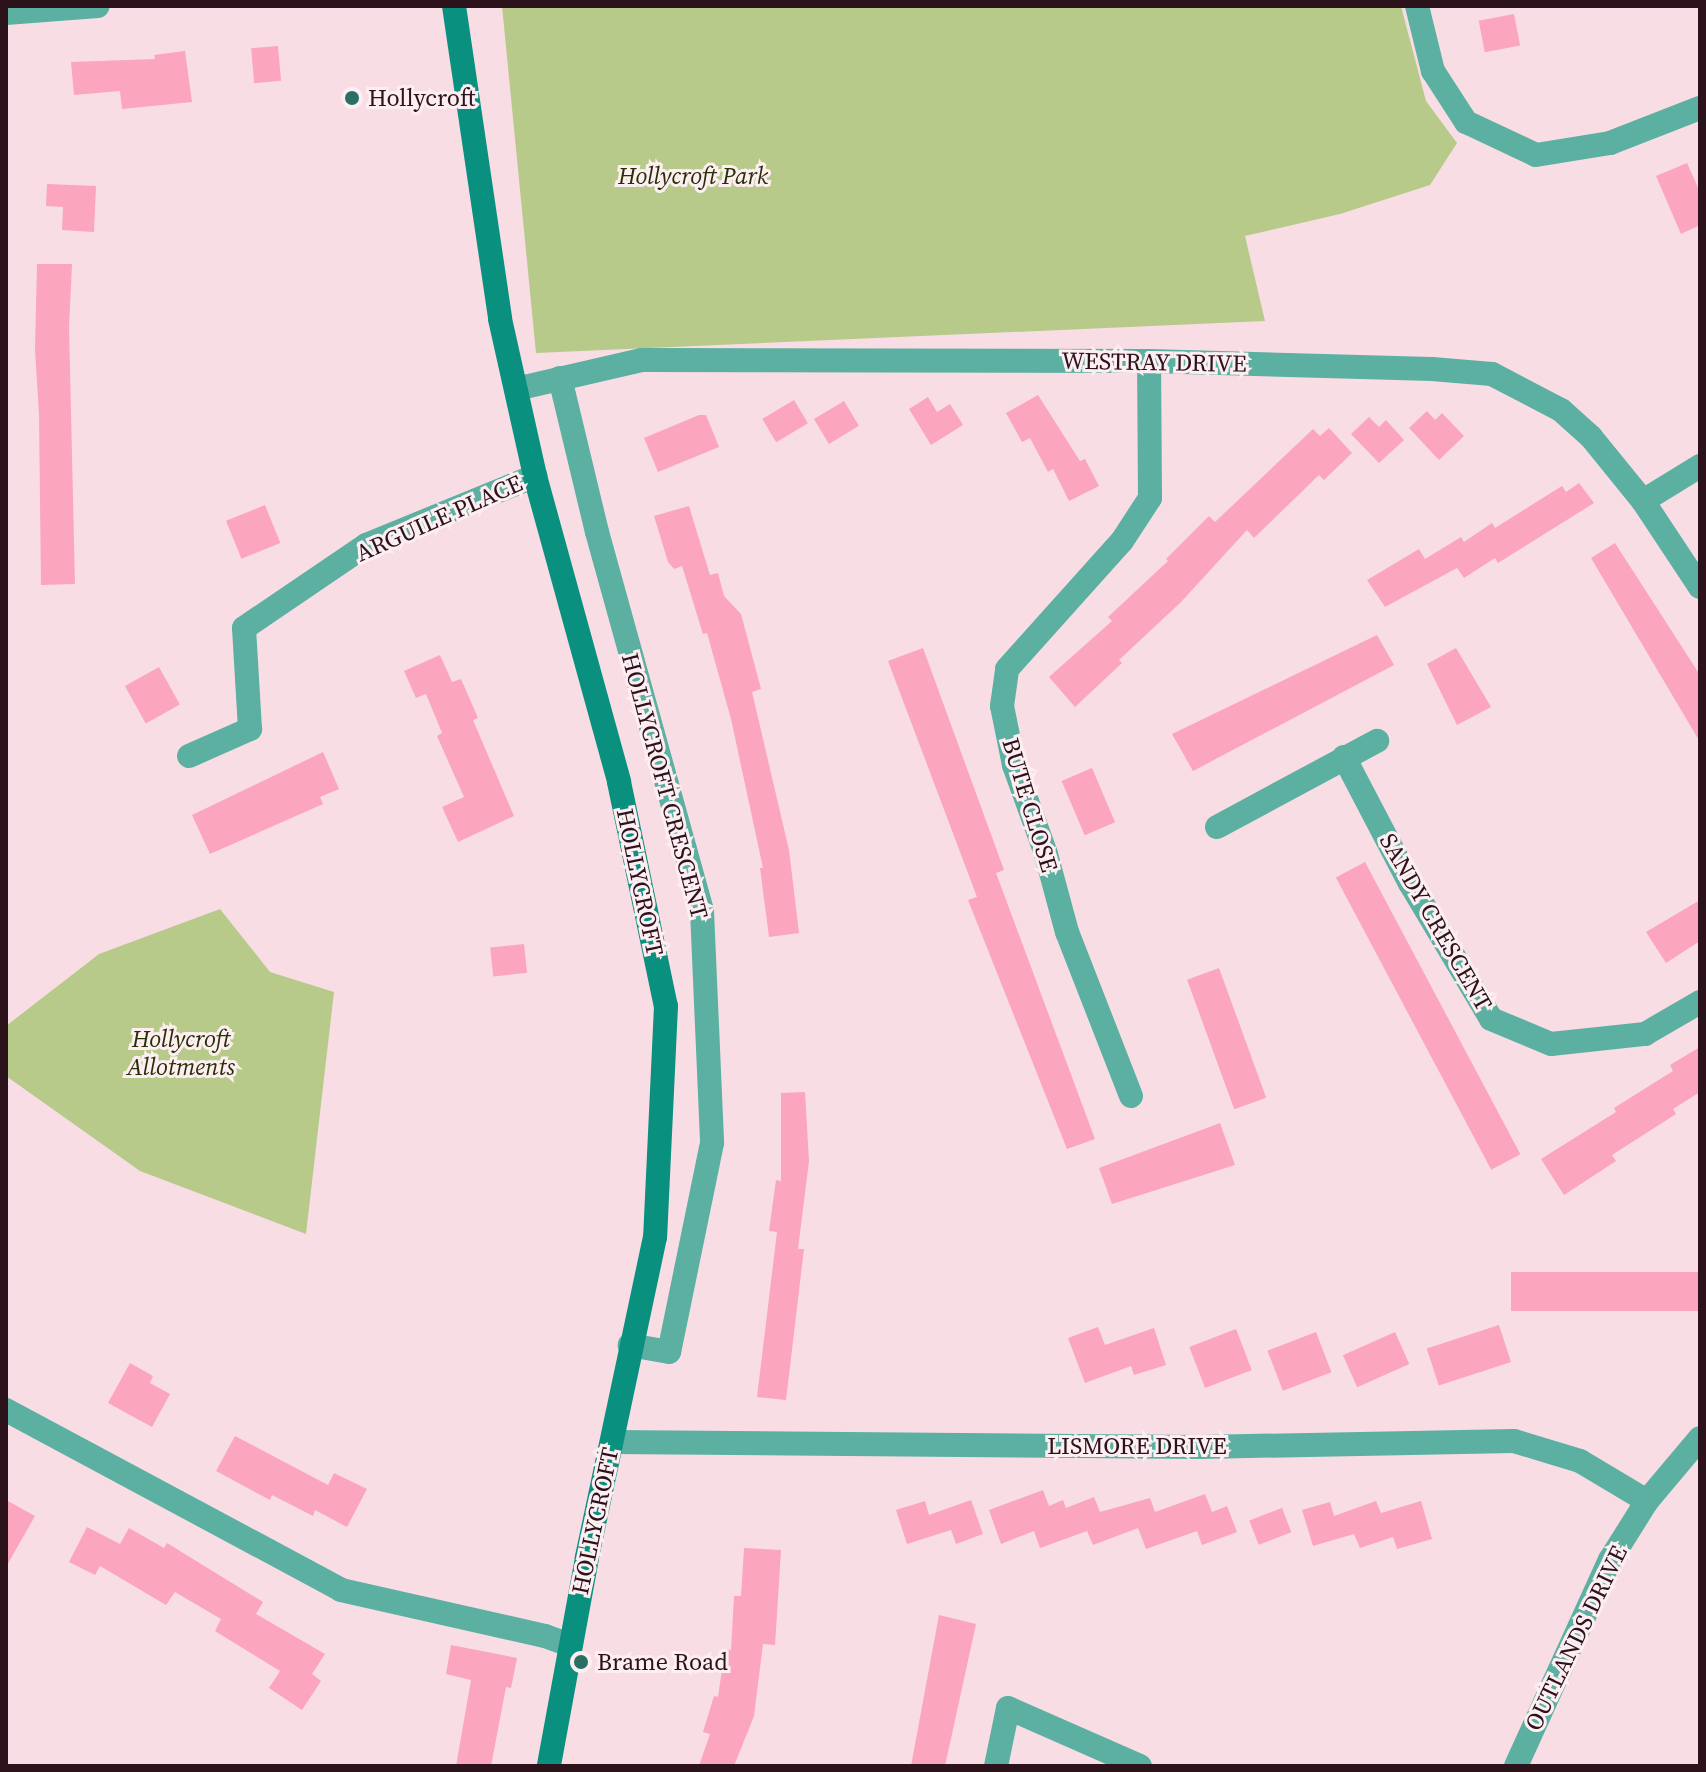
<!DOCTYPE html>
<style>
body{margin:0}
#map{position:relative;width:1706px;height:1772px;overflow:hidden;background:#f9dde4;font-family:"Source Serif 4",serif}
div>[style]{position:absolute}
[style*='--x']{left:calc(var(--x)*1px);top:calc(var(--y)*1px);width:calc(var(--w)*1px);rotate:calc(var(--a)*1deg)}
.green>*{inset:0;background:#b8ca8a}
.building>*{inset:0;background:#fba5be;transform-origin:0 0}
.street>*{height:24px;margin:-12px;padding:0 12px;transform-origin:12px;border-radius:12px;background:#5bb0a1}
.secondary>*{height:24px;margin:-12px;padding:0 12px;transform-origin:12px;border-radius:12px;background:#09907f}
.dots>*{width:22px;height:22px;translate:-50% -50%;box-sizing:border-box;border:4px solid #fdeef2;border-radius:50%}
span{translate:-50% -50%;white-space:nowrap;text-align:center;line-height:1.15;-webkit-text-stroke:6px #fdeef2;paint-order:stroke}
.poi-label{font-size:24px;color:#2c131b}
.left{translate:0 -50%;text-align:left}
.park-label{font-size:24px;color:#273005;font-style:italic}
.street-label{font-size:24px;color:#2c131b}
.frame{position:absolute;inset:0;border:8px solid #2c131b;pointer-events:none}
</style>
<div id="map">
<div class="green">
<i style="clip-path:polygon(502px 6px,1401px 6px,1426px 101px,1457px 143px,1430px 185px,1340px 214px,1245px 236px,1265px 321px,536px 353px)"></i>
<i style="clip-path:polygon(220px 909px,270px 972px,334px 992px,306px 1234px,140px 1171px,6px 1076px,6px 1026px,99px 954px)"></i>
</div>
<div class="building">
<i style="left:1514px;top:14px;width:32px;height:36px;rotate:79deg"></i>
<i style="left:278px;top:46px;width:35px;height:27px;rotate:85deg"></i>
<i style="clip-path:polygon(185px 51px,192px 102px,122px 109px,120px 91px,74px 95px,71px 62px,155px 59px,154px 55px)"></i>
<i style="clip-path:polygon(1687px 163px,1700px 192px,1700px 225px,1681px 234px,1656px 176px)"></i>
<i style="clip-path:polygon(47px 184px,96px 186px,94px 232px,62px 230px,63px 207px,46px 206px)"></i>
<i style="clip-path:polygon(37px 264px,72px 264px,69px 327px,75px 584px,41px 585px,39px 415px,35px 349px)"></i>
<i style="clip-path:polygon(1038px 395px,1080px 461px,1085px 459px,1099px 486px,1069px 501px,1053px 469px,1048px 472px,1030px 438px,1022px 442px,1006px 413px)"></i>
<i style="clip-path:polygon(928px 397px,937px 412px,950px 404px,963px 425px,931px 445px,909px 409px)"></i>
<i style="left:794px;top:400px;width:27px;height:37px;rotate:59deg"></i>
<i style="left:844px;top:401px;width:29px;height:35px;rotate:59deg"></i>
<i style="clip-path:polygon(1427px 411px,1435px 420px,1442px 413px,1464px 436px,1439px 460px,1409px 428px)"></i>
<i style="clip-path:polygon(699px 415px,706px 415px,719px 447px,658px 472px,644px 438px)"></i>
<i style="clip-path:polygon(1369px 417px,1379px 427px,1386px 420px,1404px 440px,1379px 463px,1351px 434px)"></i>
<i style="clip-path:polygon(1329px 428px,1352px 453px,1324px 480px,1319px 475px,1254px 538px,1247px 530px,1181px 602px,1119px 660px,1122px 663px,1075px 707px,1049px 677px,1112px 621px,1108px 617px,1168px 561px,1166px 559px,1209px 516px,1215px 522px,1313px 429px,1320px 436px)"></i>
<i style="clip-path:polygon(1579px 483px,1594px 503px,1498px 563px,1495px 558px,1464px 578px,1457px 568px,1385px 607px,1367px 580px,1419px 549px,1425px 559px,1461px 537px,1464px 542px,1492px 523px,1495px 528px,1562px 486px,1566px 492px)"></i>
<i style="left:265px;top:505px;width:41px;height:42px;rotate:68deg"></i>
<i style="clip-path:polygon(689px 506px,710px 575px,718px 573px,724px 596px,741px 614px,761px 689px,752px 692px,789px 850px,799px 933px,769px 937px,760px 868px,763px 868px,731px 719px,707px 633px,703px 634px,682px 566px,674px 569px,668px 562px,654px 516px)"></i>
<i style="clip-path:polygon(1615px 543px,1700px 675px,1700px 742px,1591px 558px)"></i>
<i style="clip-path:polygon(1377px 635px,1394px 665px,1193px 771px,1172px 734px)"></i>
<i style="clip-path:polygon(923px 648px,1004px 870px,996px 873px,1095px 1139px,1067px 1149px,968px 900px,977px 897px,888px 661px)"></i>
<i style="clip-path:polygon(1456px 648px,1491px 707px,1457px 725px,1427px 664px)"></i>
<i style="clip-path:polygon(440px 655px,452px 682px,461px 679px,478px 718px,473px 720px,514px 816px,458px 842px,442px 807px,464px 797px,437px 736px,442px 733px,426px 694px,416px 698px,404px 671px)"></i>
<i style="left:159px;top:667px;width:43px;height:39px;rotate:61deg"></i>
<i style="clip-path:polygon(323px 752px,339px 789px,320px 797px,323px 804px,210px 854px,192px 815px)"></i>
<i style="left:1092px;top:768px;width:59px;height:33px;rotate:67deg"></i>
<i style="left:1365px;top:862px;width:331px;height:33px;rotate:62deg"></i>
<i style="clip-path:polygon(1700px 900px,1700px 941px,1666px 963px,1646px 932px)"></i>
<i style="left:524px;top:944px;width:29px;height:34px;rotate:84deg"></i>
<i style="left:1219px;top:968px;width:138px;height:34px;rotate:70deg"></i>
<i style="clip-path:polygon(1700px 1047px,1700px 1092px,1673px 1109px,1676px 1114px,1612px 1155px,1616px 1161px,1564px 1195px,1541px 1159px,1616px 1112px,1614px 1108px,1673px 1071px,1670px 1065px)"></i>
<i style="clip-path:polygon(805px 1092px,809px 1161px,798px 1249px,804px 1249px,786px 1400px,757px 1397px,777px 1232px,769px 1231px,776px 1180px,781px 1181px,781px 1093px)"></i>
<i style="clip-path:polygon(1220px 1123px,1235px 1165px,1112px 1204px,1099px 1168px)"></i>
<i style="left:1700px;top:1272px;width:39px;height:189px;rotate:90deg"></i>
<i style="left:1499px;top:1325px;width:39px;height:76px;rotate:72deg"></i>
<i style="clip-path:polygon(1098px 1327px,1105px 1345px,1154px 1328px,1166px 1365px,1134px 1375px,1131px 1366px,1085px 1383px,1068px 1338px)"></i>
<i style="left:1236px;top:1329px;width:44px;height:50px;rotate:69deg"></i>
<i style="left:1316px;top:1332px;width:43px;height:52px;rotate:69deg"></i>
<i style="left:1395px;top:1332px;width:35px;height:57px;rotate:66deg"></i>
<i style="clip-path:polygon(130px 1363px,153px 1376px,150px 1383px,170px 1394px,152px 1427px,108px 1403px)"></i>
<i style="clip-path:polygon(235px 1436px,328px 1485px,334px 1473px,367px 1489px,347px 1527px,315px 1510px,313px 1516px,272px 1495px,270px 1500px,216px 1471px)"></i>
<i style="clip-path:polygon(1043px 1490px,1049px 1506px,1063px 1500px,1066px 1508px,1094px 1497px,1100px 1512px,1150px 1498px,1155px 1512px,1205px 1494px,1212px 1512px,1227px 1506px,1237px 1532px,1202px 1545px,1197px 1531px,1146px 1549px,1138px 1528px,1093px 1545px,1087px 1531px,1040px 1548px,1034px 1531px,1001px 1544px,989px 1510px)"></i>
<i style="clip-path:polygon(6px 1500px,35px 1516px,6px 1567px)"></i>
<i style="clip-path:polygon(971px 1500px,983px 1534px,956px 1544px,951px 1530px,907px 1544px,896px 1510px,925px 1501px,929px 1515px)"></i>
<i style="clip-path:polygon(1376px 1501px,1381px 1513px,1421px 1501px,1432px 1539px,1397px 1549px,1393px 1537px,1360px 1548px,1354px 1534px,1313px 1546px,1302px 1510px,1330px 1502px,1334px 1516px)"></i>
<i style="left:1282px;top:1508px;width:26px;height:35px;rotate:69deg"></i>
<i style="clip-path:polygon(87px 1527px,120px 1544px,129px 1528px,164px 1548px,167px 1543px,263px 1602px,256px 1614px,325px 1654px,312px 1674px,321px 1681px,302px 1710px,269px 1688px,280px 1671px,215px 1631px,221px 1619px,175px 1592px,166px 1605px,100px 1566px,95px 1575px,69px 1562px)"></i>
<i style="clip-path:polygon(744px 1548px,781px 1550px,775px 1645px,763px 1644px,754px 1716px,734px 1766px,699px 1766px,710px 1734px,703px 1732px,714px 1696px,718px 1697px,725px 1649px,731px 1650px,734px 1596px,741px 1596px)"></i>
<i style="clip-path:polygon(939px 1615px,976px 1624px,945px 1766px,911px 1766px)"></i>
<i style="clip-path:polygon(451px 1645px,517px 1658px,511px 1688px,506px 1687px,491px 1766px,456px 1766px,471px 1680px,446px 1674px)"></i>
</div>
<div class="street">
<i style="--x:1417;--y:6;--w:67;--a:76.2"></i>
<i style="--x:1433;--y:71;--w:61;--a:57.1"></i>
<i style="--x:1466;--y:122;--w:77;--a:25.2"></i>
<i style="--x:1536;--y:155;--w:75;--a:-9.2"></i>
<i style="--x:1610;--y:143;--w:97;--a:-21.3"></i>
<i style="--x:6;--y:13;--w:92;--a:-4.4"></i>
<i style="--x:560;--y:378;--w:158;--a:76.5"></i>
<i style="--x:597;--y:532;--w:393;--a:74.5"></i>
<i style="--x:702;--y:911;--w:232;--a:87.5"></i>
<i style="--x:712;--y:1143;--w:213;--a:101.6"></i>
<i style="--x:669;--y:1352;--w:40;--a:-170"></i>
<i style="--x:516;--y:389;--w:129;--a:-13"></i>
<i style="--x:642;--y:360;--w:507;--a:0.11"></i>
<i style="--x:1149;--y:361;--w:283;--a:1.6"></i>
<i style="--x:1432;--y:369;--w:60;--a:4.8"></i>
<i style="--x:1492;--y:374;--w:78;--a:27.6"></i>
<i style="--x:1561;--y:410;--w:40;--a:42"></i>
<i style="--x:1591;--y:437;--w:82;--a:50.9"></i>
<i style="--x:1643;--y:501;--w:103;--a:56.5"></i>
<i style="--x:1643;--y:501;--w:67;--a:-31.6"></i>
<i style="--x:189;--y:756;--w:67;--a:-23.9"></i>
<i style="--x:250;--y:729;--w:101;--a:-93.4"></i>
<i style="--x:244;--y:628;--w:148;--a:-34.2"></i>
<i style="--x:366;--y:545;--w:183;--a:-22.2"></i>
<i style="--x:1344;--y:757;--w:142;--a:62.4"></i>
<i style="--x:1410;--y:883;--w:158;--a:59.2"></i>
<i style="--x:1491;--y:1019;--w:65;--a:22.6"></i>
<i style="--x:1551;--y:1044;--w:95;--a:-6.1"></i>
<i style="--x:1645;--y:1034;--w:64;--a:-30.2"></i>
<i style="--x:1217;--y:827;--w:182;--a:-28.3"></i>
<i style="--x:1131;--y:1096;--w:176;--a:-111.3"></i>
<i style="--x:1067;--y:932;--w:81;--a:-105.1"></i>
<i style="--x:1046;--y:854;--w:95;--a:-109.8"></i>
<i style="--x:1014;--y:765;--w:60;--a:-101.5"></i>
<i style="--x:1002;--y:706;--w:37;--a:-82"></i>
<i style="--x:1007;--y:669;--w:172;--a:-48.1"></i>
<i style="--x:1122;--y:541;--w:51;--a:-56.9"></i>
<i style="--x:1150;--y:498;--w:137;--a:-90.4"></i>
<i style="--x:6;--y:1410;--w:380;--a:28.2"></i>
<i style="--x:341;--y:1590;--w:209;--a:12.7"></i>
<i style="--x:545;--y:1636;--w:27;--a:20"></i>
<i style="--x:612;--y:1442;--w:588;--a:0.49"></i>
<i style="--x:1200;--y:1447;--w:314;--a:-1.1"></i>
<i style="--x:1514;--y:1441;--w:69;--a:16.9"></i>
<i style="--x:1580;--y:1461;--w:78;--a:30.8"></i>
<i style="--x:996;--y:1766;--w:59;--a:-78.3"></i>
<i style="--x:1008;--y:1708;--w:144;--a:23.7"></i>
<i style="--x:1516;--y:1766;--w:226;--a:-65.5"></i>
<i style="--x:1610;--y:1560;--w:70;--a:-57.9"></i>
<i style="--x:1647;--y:1501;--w:82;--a:-49.9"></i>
</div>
<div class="secondary">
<i style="--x:454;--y:6;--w:316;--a:81.6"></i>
<i style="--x:500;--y:319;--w:161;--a:77.4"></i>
<i style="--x:535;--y:476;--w:317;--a:74.6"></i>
<i style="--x:619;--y:782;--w:229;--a:78.2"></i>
<i style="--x:666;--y:1006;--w:231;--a:92.7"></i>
<i style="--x:655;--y:1237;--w:328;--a:102"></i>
<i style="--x:587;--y:1558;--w:211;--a:100.4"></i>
</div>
<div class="dots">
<i style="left:352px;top:98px;background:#296f63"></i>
<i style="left:581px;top:1662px;background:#296f63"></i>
</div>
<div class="poi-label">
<span class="left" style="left:368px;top:98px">Hollycroft</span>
<span class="left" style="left:597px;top:1662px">Brame Road</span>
</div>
<div class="park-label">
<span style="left:693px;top:176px">Hollycroft Park</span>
<span style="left:181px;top:1053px">Hollycroft<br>Allotments</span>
</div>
<div class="street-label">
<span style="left:1154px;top:362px;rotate:1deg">WESTRAY DRIVE</span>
<span style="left:439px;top:518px;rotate:-24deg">ARGUILE PLACE</span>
<span style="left:665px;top:786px;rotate:75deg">HOLLYCROFT CRESCENT</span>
<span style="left:1030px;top:805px;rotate:73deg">BUTE CLOSE</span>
<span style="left:640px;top:882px;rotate:78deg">HOLLYCROFT</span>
<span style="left:1436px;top:922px;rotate:60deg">SANDY CRESCENT</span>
<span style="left:1137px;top:1446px">LISMORE DRIVE</span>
<span style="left:595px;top:1521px;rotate:-78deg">HOLLYCROFT</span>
<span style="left:1576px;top:1638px;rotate:-64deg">OUTLANDS DRIVE</span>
</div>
<div class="frame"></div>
</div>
